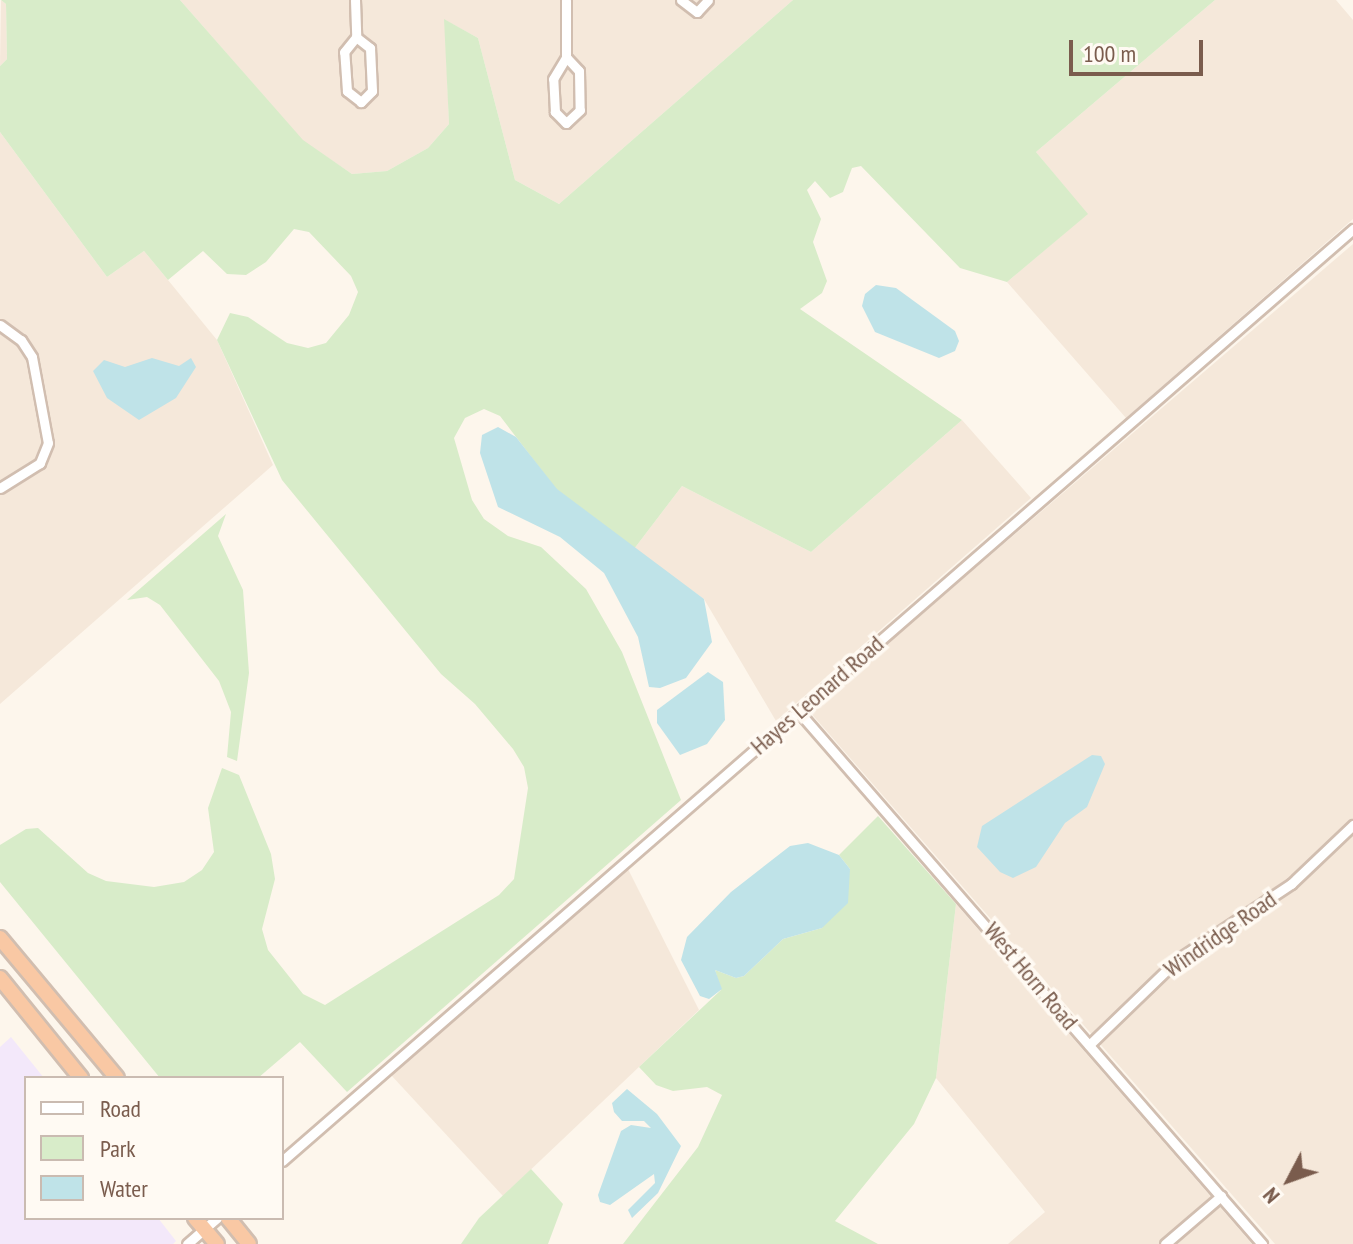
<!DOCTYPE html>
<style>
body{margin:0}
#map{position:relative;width:1353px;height:1244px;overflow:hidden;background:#fdf6ec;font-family:"PT Sans Narrow",sans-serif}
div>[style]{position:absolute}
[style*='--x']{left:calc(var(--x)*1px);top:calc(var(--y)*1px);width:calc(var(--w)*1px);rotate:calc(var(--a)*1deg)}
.residential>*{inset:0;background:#f5e8da}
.education>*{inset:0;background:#f3e8fa}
.green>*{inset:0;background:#d8ecc9}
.water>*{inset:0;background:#bfe3e8}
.roads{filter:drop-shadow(2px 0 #d1beb0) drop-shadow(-2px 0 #d1beb0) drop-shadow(0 2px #d1beb0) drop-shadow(0 -2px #d1beb0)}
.minor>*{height:9px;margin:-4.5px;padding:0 4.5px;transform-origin:4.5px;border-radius:4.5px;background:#fff}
.trunk>*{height:14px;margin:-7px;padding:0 7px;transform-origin:7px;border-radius:7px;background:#f9c8a4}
span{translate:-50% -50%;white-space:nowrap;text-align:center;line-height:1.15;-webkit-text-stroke:7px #fffaf3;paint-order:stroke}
.street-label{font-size:24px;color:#7a5c4d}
.legend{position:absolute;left:24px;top:1076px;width:260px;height:144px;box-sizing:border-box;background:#fffaf3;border:2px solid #cabbb1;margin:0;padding:10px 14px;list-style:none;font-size:24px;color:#7a5c4d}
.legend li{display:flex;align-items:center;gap:16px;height:40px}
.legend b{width:40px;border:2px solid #cabbb1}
.north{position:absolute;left:1249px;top:1140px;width:80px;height:80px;-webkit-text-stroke:6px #fffaf3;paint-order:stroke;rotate:229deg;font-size:22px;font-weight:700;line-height:32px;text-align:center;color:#7a5c4d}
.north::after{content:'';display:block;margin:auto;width:28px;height:36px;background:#7a5c4d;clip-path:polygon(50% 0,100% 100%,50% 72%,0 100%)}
.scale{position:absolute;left:1069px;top:40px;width:134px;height:36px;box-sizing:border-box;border:4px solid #7a5c4d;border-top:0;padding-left:10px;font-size:24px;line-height:28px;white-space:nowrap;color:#7a5c4d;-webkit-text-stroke:6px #fffaf3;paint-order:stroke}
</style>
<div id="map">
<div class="residential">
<i style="clip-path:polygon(1px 0,6px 4px,7px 59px,0 66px)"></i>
<i style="clip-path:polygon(180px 0,793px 0,559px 204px,515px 180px,478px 38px,445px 20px,449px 124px,428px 148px,387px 171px,352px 174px,303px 141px)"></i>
<i style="clip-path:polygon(1215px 0,1336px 0,1353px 20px,1353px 219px,1126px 418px,1007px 282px,1087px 214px,1036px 152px)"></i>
<i style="clip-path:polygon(0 132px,107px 277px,144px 251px,168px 280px,217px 340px,273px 465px,0 704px)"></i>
<i style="clip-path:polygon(1353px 244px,1353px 1244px,1275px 1244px,809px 711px)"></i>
<i style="clip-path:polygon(962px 420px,1031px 498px,776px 721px,704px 599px,634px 549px,682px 486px,811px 552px)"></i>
<i style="clip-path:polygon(627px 867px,699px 1010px,503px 1196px,391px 1075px)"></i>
<i style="clip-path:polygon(956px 904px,1252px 1244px,1008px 1244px,1045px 1212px,936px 1078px)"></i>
</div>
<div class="education">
<i style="clip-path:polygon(11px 1037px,44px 1078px,26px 1078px,26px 1218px,158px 1218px,176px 1241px,173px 1244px,0 1244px,0 1047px)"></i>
</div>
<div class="green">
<i style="clip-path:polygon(1px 0,180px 0,303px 140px,352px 174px,387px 171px,428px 148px,449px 124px,444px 19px,478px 38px,515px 180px,559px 204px,793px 0,1215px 0,1036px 152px,1088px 214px,1007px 282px,960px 268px,861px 166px,852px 168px,843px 192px,830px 198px,815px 181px,807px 190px,821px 219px,813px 242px,827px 281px,822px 293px,800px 309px,962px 420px,811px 552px,682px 486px,634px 549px,556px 489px,500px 416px,484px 409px,465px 418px,454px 438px,472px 500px,484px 519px,508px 536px,541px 547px,586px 589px,622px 652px,681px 800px,347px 1092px,300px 1042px,258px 1078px,160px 1078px,0 882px,0 845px,26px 829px,38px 828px,88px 873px,106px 881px,154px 887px,184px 882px,202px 870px,214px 852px,208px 808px,222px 768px,239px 775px,271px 854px,275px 879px,262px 929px,268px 950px,303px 994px,325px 1005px,499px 895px,514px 879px,528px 788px,524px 767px,513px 749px,475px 704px,441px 674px,282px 480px,217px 340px,230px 313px,248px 317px,287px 343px,308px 348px,326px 343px,349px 315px,358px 292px,351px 276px,309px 232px,294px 229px,266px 262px,246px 275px,227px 274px,203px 251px,168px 280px,144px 251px,107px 277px,0 132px,0 66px,7px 59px,6px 4px)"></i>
<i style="clip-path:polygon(226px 514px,218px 536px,243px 590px,249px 673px,237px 761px,227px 757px,231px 712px,219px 681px,160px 605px,147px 597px,127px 600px)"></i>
<i style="clip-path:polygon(878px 816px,956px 904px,936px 1078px,914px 1124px,835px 1221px,878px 1244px,623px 1244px,698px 1147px,722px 1095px,707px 1087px,673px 1091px,656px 1085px,639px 1067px,721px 990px,715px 970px,736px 978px,744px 976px,783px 939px,822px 928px,850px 869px,839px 855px)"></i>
<i style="clip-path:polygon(531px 1169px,563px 1204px,548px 1244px,461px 1244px,479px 1218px)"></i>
</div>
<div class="water">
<i style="clip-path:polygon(876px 285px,896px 288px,955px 331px,959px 341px,955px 351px,939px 358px,875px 332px,862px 306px,865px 294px)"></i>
<i style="clip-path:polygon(152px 358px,179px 366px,191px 358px,196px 367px,176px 398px,139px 420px,107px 398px,93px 371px,104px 360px,125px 367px)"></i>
<i style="clip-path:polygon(498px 427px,516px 437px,557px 489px,704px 599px,712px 642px,686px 678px,660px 688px,649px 687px,638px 637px,604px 573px,560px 537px,498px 507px,480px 453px,482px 435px)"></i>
<i style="clip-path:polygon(708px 672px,723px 682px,725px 720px,707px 744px,680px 755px,657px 723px,657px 710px)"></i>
<i style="clip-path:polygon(1092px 755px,1101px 756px,1105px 764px,1087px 807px,1065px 823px,1036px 867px,1013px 878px,1000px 872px,977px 847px,982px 826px)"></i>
<i style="clip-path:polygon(808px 843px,839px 855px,850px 869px,848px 903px,822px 928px,783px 939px,744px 976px,736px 978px,715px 970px,722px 989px,709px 999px,700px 996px,681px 960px,687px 937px,731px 892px,790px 846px)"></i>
<i style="clip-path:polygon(627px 1089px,657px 1114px,681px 1146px,658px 1193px,632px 1218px,628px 1210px,655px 1183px,654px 1174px,610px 1205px,600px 1202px,598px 1195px,621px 1131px,631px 1125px,651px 1128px,644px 1121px,622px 1121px,614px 1112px,612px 1103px)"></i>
</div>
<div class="roads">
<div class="minor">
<i style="--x:355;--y:0;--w:37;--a:88"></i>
<i style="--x:681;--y:0;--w:20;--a:37"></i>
<i style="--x:697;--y:12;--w:16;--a:-47"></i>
<i style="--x:356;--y:37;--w:18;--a:38"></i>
<i style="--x:370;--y:48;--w:43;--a:87.3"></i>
<i style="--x:372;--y:91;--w:16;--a:135"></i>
<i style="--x:361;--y:102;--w:18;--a:-142"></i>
<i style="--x:347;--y:91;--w:39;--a:-94"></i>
<i style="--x:344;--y:52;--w:19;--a:-51"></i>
<i style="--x:566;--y:57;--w:19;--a:47"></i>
<i style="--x:579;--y:71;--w:39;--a:89"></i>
<i style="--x:580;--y:110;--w:19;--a:137"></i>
<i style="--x:566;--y:123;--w:16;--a:-135"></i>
<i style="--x:555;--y:112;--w:33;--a:-93"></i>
<i style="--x:553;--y:79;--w:26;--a:-59"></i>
<i style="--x:566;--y:57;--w:57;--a:-90"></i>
<i style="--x:0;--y:325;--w:26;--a:36"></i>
<i style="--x:21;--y:340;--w:20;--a:57"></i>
<i style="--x:32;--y:357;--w:87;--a:79.5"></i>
<i style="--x:48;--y:443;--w:22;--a:112"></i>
<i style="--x:40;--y:463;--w:47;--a:148"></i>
<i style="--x:798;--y:711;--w:707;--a:48.96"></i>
<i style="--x:1089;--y:1045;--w:124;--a:-44"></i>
<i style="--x:1178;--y:959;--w:136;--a:-33.6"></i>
<i style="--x:1291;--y:884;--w:86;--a:-43.6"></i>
<i style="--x:282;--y:1161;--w:1420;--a:-41.03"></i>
<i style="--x:187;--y:1244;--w:40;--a:-41"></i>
<i style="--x:1165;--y:1244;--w:74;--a:-40.6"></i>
</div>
<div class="trunk">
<i style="--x:0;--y:938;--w:182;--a:50.1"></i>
<i style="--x:0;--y:978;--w:129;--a:51"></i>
<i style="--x:195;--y:1218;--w:34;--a:50"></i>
<i style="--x:228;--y:1218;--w:33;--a:51"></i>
</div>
</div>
<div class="street-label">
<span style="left:817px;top:695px;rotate:-41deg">Hayes Leonard Road</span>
<span style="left:1220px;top:934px;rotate:-35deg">Windridge Road</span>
<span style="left:1031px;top:976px;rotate:50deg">West Horn Road</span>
</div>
<ul class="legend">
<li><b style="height:10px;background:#fff"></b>Road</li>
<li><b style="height:22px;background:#d8ecc9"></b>Park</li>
<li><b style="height:22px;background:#bfe3e8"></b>Water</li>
</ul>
<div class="north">N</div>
<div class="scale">100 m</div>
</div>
